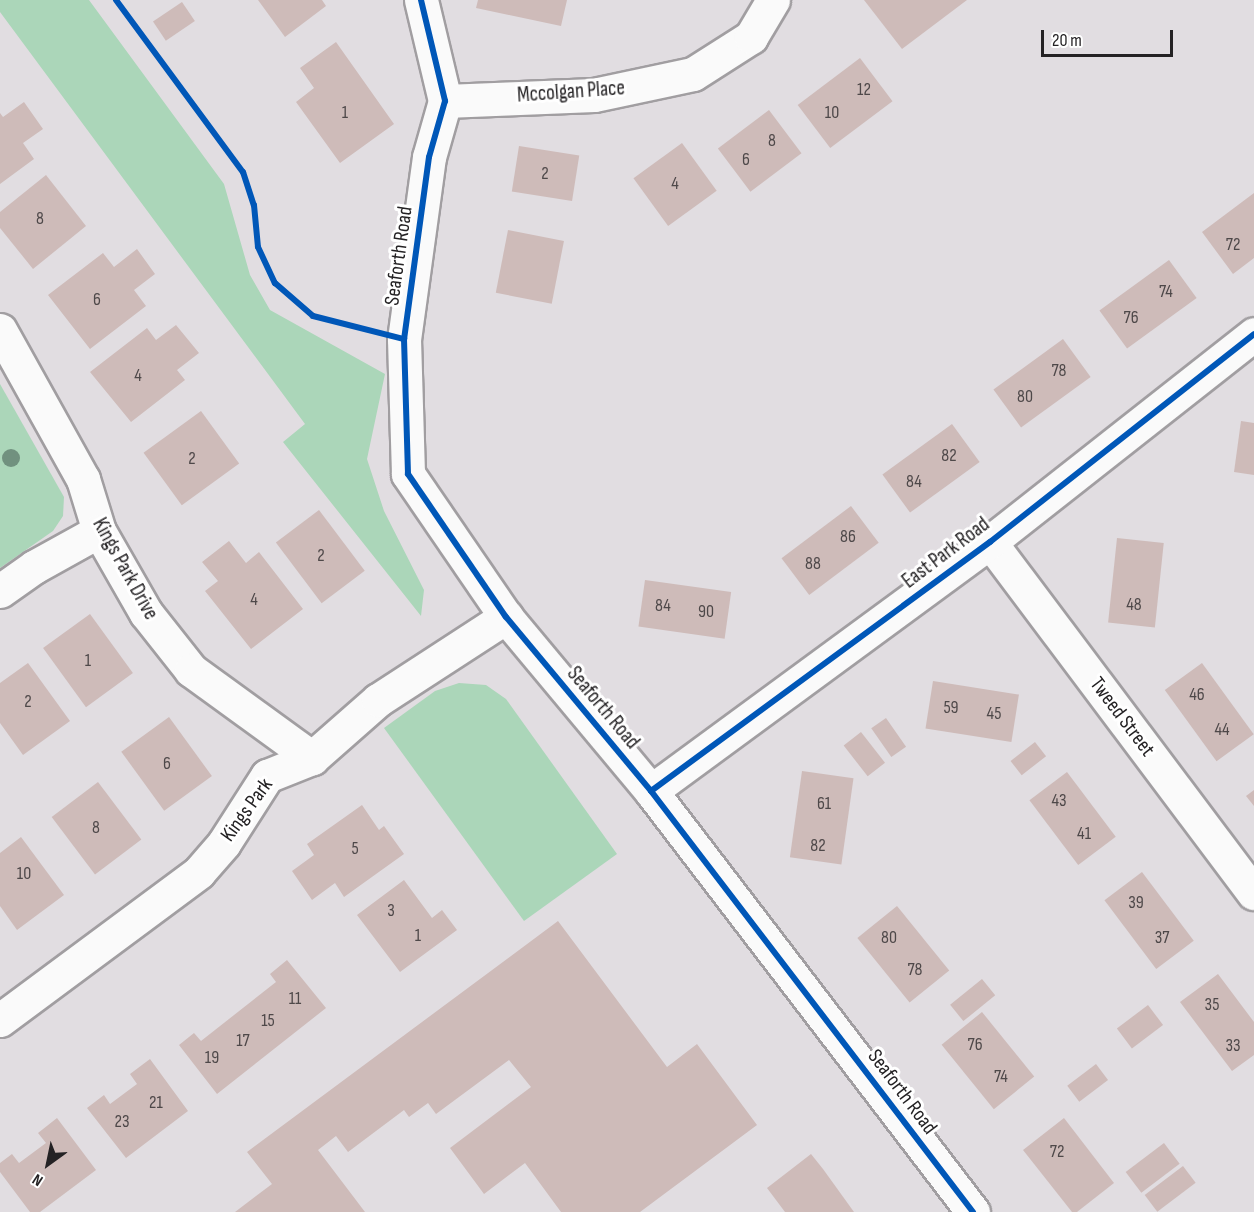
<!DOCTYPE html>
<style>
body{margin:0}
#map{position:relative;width:1254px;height:1212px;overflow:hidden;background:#e1dde1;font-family:"Sofia Sans Condensed",sans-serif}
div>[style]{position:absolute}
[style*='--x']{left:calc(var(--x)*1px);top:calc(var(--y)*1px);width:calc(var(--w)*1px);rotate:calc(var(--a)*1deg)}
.green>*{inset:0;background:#abd6b9}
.building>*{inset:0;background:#cebbb9;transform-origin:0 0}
.roads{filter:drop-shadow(2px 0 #a19ea1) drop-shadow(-2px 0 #a19ea1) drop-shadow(0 2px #a19ea1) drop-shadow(0 -2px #a19ea1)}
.minor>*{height:33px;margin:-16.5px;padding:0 16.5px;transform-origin:16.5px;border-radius:16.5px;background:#fafafa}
.cycleway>*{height:6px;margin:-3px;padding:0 3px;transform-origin:3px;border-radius:3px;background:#0057b8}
.trees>*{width:18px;height:18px;margin:-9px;border-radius:50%;background:#71917f}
span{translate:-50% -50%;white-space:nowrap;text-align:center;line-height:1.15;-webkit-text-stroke:6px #fff;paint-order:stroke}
.number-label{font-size:18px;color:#4e4849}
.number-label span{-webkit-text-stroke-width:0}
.street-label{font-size:21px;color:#242224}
.north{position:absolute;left:18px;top:1134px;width:60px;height:60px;-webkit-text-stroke:4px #fff;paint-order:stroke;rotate:213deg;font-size:16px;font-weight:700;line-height:24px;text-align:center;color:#242224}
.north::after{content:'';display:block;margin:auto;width:21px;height:27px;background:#242224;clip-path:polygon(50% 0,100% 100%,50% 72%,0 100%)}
.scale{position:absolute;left:1041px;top:30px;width:132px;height:27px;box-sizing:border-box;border:3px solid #242224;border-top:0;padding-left:8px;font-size:18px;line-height:21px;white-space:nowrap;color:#242224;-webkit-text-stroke:4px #fff;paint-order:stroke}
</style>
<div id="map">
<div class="green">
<i style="clip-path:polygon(0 0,89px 0,224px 184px,250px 275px,270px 310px,385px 374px,367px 459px,384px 511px,424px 590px,421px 616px,283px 442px,305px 424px,0 12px)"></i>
<i style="clip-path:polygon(0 384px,64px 497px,63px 516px,53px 531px,0 568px)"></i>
<i style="clip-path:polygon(459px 683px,486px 685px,506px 699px,617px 854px,524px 921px,384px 728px,435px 691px)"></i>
</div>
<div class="building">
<i style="clip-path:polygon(258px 0,322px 0,326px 6px,285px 37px)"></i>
<i style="clip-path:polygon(478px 0,567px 0,561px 26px,476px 8px)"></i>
<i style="clip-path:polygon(864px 0,967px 0,902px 49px)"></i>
<i style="left:182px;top:2px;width:23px;height:35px;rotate:56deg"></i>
<i style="clip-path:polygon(336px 42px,394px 124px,340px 163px,296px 102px,314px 88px,300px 68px)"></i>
<i style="left:860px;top:58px;width:54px;height:78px;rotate:53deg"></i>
<i style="clip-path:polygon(24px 102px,43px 129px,23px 143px,34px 159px,0 184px,0 113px,3px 117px)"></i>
<i style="left:769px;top:110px;width:54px;height:64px;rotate:53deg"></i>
<i style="left:682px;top:143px;width:59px;height:60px;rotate:54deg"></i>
<i style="left:519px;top:146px;width:61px;height:46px;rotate:9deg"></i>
<i style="clip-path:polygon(46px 175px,86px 226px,33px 269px,0 228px,0 212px)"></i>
<i style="clip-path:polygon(1254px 193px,1254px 258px,1233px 274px,1202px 232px)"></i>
<i style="left:508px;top:230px;width:57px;height:64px;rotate:11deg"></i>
<i style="clip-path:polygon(137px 249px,155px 274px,134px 290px,146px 306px,90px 349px,48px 295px,103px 253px,114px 267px)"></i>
<i style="left:1169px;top:260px;width:47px;height:86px;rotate:54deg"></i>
<i style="clip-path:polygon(176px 325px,199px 353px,177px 370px,185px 380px,131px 422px,90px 372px,147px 328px,156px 340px)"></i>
<i style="left:1063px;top:339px;width:47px;height:86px;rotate:54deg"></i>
<i style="left:201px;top:411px;width:65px;height:71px;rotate:54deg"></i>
<i style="clip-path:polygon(1241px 421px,1254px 423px,1254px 475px,1234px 472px)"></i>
<i style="left:952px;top:424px;width:47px;height:86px;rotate:54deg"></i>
<i style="left:851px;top:506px;width:46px;height:87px;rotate:53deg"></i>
<i style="left:319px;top:510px;width:76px;height:54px;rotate:53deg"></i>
<i style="left:1117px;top:538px;width:47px;height:85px;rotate:6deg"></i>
<i style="clip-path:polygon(229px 541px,246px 563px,259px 552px,303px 609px,251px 649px,205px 591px,218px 581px,202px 562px)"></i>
<i style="left:645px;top:580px;width:87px;height:47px;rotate:8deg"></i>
<i style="left:90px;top:614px;width:73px;height:58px;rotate:54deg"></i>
<i style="clip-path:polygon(28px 663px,70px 721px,23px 755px,0 723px,0 683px)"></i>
<i style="left:1202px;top:663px;width:88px;height:46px;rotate:54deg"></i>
<i style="left:933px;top:681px;width:87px;height:48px;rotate:9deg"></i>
<i style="left:169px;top:717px;width:73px;height:59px;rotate:54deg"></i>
<i style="left:886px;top:718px;width:35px;height:18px;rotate:55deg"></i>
<i style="left:861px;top:732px;width:39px;height:22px;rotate:52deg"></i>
<i style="left:1035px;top:742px;width:18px;height:31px;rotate:52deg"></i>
<i style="left:802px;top:771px;width:52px;height:87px;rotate:8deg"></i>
<i style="left:1067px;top:772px;width:81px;height:47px;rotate:53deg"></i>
<i style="left:98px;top:782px;width:72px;height:58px;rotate:53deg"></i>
<i style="clip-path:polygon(1254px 790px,1254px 806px,1246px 796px)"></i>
<i style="clip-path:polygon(362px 805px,379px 830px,384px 826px,404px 854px,344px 897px,335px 883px,312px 900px,292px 871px,314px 855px,307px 844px)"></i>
<i style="clip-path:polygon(21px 837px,64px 895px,17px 930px,0 906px,0 853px)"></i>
<i style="left:1142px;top:872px;width:86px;height:47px;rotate:53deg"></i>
<i style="clip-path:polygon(404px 880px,432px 918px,442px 910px,457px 930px,400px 972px,357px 915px)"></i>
<i style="left:897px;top:906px;width:83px;height:51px;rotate:51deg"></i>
<i style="clip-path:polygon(558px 921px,667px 1067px,697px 1044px,757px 1125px,640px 1212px,561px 1212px,525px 1163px,484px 1194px,450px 1148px,531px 1087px,509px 1060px,436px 1114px,428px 1103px,409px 1117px,404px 1110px,348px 1152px,336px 1136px,318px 1150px,365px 1212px,235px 1212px,272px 1184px,247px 1152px)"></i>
<i style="clip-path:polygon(287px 960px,326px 1008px,217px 1094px,179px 1045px,194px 1033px,201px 1041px,276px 982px,270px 974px)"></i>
<i style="clip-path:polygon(1218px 974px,1254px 1022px,1254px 1055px,1232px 1071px,1180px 1002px)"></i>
<i style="left:982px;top:979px;width:21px;height:41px;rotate:51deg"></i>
<i style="left:1148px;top:1005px;width:25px;height:39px;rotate:53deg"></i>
<i style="left:982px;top:1012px;width:83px;height:52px;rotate:51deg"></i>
<i style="clip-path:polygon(150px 1059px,188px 1111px,126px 1158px,87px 1108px,104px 1095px,110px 1104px,137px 1084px,130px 1074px)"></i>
<i style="left:1096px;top:1064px;width:20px;height:36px;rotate:53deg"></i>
<i style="clip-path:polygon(57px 1118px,96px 1170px,40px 1212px,30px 1212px,0 1172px,0 1163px,12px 1154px,19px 1163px,46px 1143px,38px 1133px)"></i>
<i style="clip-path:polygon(1064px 1118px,1114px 1183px,1077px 1212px,1072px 1212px,1023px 1150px)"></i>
<i style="left:1164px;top:1143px;width:26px;height:48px;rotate:53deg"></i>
<i style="clip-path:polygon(811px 1154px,823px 1169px,854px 1212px,785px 1212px,767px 1188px)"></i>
<i style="left:1183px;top:1166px;width:21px;height:48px;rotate:53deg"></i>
</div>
<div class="roads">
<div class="minor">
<i style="--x:421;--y:0;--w:104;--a:76.6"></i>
<i style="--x:445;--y:101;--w:58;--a:105.9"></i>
<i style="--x:429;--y:157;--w:184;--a:97.8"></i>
<i style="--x:404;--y:339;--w:135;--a:88.3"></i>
<i style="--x:408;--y:474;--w:173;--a:55.6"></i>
<i style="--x:506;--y:617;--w:226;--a:50.2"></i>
<i style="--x:651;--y:791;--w:530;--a:52.59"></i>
<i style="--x:445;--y:101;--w:149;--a:-2.3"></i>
<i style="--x:594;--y:95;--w:101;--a:-12"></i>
<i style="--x:693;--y:74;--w:69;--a:-32.5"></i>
<i style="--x:751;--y:37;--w:43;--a:-59.3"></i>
<i style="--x:0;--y:330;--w:171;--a:60.9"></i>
<i style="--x:83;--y:479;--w:54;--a:72.9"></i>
<i style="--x:99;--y:531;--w:95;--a:60.2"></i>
<i style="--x:146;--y:613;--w:73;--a:51.7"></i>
<i style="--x:191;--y:670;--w:150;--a:36"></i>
<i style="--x:990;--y:542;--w:439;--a:53.1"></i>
<i style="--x:0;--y:591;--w:42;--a:-35.2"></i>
<i style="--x:34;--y:567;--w:74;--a:-29"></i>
<i style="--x:651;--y:791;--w:421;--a:-36.3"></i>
<i style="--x:990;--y:542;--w:336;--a:-38.2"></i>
<i style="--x:0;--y:1020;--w:248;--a:-36.6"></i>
<i style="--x:199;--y:872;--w:38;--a:-49"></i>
<i style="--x:224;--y:843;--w:80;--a:-57.3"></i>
<i style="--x:267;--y:776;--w:48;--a:-21.8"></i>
<i style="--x:312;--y:758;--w:88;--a:-41.3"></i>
<i style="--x:378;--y:700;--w:153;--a:-33"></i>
</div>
</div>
<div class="cycleway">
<i style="--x:116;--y:0;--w:214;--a:53.6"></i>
<i style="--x:243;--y:172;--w:35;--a:72"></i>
<i style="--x:254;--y:205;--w:42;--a:84.6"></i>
<i style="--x:258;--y:247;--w:40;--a:65"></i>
<i style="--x:275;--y:283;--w:50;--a:41"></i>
<i style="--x:313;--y:316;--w:94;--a:14.2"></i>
<i style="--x:421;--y:0;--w:104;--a:76.6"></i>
<i style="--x:445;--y:101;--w:58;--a:105.9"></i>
<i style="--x:429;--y:157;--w:184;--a:97.8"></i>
<i style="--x:404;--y:339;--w:135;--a:88.3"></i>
<i style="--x:408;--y:474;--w:173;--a:55.6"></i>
<i style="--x:506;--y:617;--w:226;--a:50.2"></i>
<i style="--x:651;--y:791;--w:530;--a:52.59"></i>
<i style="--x:651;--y:791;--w:421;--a:-36.3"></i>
<i style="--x:990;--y:542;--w:336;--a:-38.2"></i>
</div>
<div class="trees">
<i style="left:11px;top:458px"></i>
</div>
<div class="number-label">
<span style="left:864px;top:90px">12</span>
<span style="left:345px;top:113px">1</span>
<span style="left:832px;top:113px">10</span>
<span style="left:772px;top:141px">8</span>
<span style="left:746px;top:160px">6</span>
<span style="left:545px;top:174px">2</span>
<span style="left:675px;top:184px">4</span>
<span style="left:40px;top:219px">8</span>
<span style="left:1233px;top:245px">72</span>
<span style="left:1166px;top:292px">74</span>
<span style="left:97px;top:300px">6</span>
<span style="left:1131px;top:318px">76</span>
<span style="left:1059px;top:371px">78</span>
<span style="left:138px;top:376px">4</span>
<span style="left:1025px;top:397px">80</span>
<span style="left:949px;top:456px">82</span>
<span style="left:192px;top:459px">2</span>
<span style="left:914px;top:482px">84</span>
<span style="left:848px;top:537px">86</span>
<span style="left:321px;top:556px">2</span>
<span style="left:813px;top:564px">88</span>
<span style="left:254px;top:600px">4</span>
<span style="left:1134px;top:605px">48</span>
<span style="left:663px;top:606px">84</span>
<span style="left:706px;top:612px">90</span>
<span style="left:88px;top:661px">1</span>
<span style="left:1197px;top:695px">46</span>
<span style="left:28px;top:702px">2</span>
<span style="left:951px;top:708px">59</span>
<span style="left:994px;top:714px">45</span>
<span style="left:1222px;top:730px">44</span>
<span style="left:167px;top:764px">6</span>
<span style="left:1059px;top:801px">43</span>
<span style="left:824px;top:804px">61</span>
<span style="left:96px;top:828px">8</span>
<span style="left:1084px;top:834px">41</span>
<span style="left:818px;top:846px">82</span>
<span style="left:355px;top:849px">5</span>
<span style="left:24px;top:874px">10</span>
<span style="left:1136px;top:903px">39</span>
<span style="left:391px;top:911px">3</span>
<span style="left:418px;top:936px">1</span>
<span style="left:889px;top:938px">80</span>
<span style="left:1162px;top:938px">37</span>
<span style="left:915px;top:970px">78</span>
<span style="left:295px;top:999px">11</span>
<span style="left:1212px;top:1005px">35</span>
<span style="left:268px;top:1021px">15</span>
<span style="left:243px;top:1041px">17</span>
<span style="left:975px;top:1045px">76</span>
<span style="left:1233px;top:1046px">33</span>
<span style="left:212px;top:1058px">19</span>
<span style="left:1001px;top:1077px">74</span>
<span style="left:156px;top:1103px">21</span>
<span style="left:122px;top:1122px">23</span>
<span style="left:1057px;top:1152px">72</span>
</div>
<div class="street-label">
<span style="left:571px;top:92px;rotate:-4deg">Mccolgan Place</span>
<span style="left:399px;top:256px;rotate:-82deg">Seaforth Road</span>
<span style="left:946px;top:553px;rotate:-37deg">East Park Road</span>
<span style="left:125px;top:569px;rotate:61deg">Kings Park Drive</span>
<span style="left:603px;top:708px;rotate:50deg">Seaforth Road</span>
<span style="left:1122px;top:717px;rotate:53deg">Tweed Street</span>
<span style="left:247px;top:810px;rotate:-54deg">Kings Park</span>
<span style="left:902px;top:1092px;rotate:53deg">Seaforth Road</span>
</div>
<div class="north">N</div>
<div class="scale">20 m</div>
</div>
